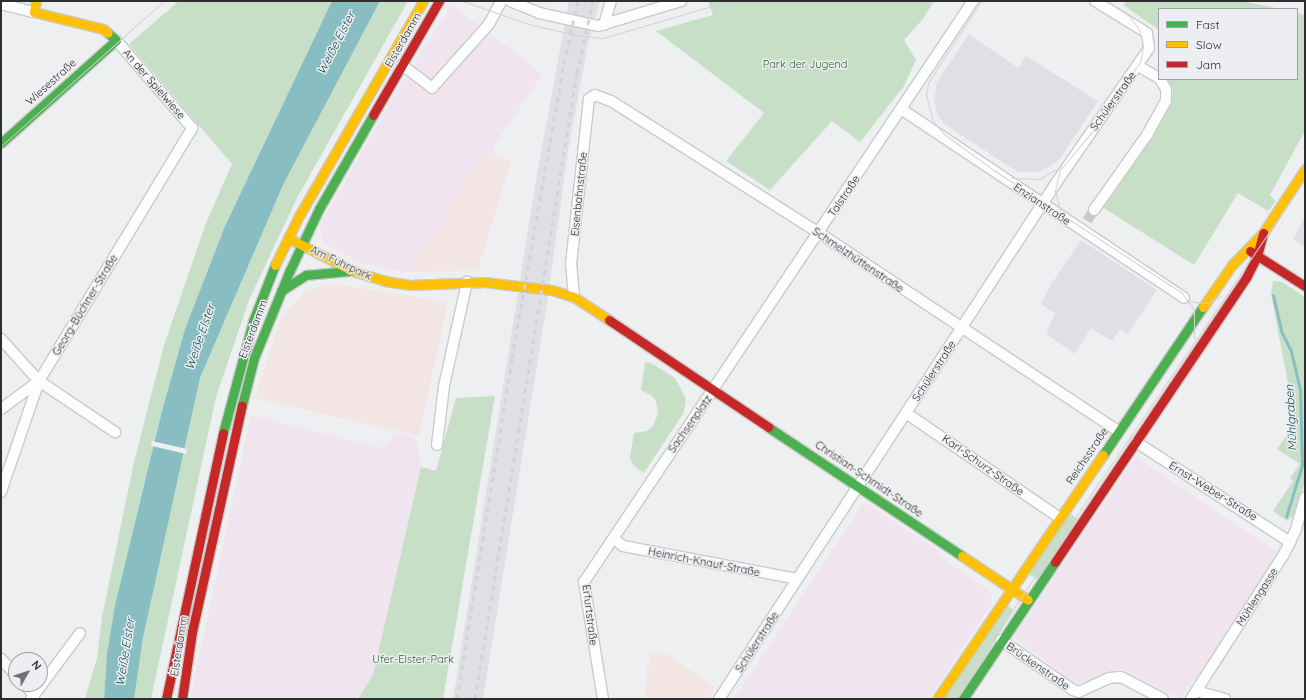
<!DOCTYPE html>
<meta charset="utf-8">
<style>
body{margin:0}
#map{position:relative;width:1306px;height:700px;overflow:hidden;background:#eeeff0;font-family:Quicksand,sans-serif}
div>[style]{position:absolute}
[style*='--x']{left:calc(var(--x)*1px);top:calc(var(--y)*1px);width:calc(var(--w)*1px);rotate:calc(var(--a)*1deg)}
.commercial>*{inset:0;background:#f0e5ee}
.industrial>*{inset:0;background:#f4e5e5}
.built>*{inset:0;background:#dee0e5}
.green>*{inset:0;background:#c8dfc7;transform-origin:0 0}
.water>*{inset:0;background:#88bec1}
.pier>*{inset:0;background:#eeeff0;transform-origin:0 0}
.stream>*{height:3px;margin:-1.5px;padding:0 1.5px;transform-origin:1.5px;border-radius:1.5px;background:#88bec1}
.street-tunnel>*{height:10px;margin-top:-5px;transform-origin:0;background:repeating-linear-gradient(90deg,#c8c8c9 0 10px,transparent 0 15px)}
.roads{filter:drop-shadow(1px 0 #c9cacb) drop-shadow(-1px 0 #c9cacb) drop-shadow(0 1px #c9cacb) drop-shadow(0 -1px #c9cacb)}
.street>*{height:10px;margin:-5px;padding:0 5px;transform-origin:5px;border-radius:5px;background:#fcfdfd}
.fast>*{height:9px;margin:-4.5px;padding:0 4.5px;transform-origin:4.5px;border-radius:4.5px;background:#4caf50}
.slow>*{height:9px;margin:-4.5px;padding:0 4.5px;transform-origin:4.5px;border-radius:4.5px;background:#ffc107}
.jam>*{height:9px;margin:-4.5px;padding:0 4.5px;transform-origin:4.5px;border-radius:4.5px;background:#c62828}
.tram>*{height:1px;margin:-0.5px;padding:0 0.5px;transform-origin:0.5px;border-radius:0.5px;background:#d3d3d4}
.rail>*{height:3px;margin-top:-1.5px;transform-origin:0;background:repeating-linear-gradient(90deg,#d3d3d4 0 5px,transparent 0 10px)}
span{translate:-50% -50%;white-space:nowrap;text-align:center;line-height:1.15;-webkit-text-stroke:3px #edeef1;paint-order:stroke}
.street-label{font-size:11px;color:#2e2e2f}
.park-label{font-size:11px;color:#2e652c}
.water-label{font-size:12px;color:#0b5154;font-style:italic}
.frame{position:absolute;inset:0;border:2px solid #2e2e2f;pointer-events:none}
.legend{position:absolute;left:1158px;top:8px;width:140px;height:72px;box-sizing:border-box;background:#edeef1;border:1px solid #a1a1a3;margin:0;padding:5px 7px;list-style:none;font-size:12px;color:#2e2e2f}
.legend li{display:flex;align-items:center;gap:8px;height:20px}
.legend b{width:20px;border:1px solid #a1a1a3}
.north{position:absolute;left:8px;top:652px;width:40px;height:40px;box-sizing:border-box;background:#edeef1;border:1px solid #a1a1a3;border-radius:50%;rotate:51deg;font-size:11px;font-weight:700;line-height:16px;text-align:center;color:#2e2e2f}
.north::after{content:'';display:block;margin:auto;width:14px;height:18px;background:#717273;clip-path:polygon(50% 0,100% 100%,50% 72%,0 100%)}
</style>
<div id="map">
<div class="commercial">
<i style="clip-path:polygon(452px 5px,543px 74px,497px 141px,457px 271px,406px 272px,363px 264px,324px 243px,320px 233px,322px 221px,403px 81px)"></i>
<i style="clip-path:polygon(251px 415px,383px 448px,394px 436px,403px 434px,412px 438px,418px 445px,421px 467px,373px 675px,358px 699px,190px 699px)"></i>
<i style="clip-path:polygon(1136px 457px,1280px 554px,1213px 656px,1180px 699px,1119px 669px,1083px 683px,1074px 683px,1014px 637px)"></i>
<i style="clip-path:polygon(864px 502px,937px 550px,943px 558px,988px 590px,992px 596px,992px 603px,929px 699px,734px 699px)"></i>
</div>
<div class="industrial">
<i style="clip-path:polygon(488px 151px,511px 161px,478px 269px,409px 269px,452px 210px,448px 205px)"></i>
<i style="clip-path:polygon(336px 284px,445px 302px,447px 306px,419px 436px,255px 398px,280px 321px,296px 300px,306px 292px,322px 285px)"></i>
<i style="clip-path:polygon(649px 652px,667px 654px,715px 687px,707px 699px,644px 699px,647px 679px,646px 667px,651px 666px)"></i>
</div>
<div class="built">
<i style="clip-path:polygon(569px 1px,600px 1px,588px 44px,568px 151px,547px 303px,483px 699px,453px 699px,537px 174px)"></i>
<i style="clip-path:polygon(969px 34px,1018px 68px,1026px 56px,1098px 101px,1059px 160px,1049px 167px,1038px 172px,1018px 172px,944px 124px,937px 114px,934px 100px,937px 82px)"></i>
<i style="clip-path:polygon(1305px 217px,1305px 247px,1293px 239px)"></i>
<i style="clip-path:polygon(1081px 240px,1157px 290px,1128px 334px,1120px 329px,1112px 341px,1091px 328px,1075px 354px,1046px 334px,1055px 313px,1041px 304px,1050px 286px)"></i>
</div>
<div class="green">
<i style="clip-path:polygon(179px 1px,332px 1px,225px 226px,185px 329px,162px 411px,115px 605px,107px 653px,104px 699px,85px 699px,97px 658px,102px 617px,134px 462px,164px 345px,206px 223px,232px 164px,129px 44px)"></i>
<i style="clip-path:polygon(380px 1px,408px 1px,297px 198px,249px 300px,216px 397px,151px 699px,134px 699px,143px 638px,200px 378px,283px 185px)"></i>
<i style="clip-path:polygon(708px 1px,934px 1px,923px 19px,904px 40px,916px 60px,904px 86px,860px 142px,832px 121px,770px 190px,726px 161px,764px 113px,656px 31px,713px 15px)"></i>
<i style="clip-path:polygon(1126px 1px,1243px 1px,1280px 9px,1159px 9px,1159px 30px,1123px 5px)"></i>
<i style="clip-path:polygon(1297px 13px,1305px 15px,1305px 131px,1270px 195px,1276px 201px,1268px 211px,1238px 193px,1194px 265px,1099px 205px,1167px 106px,1173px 91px,1167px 79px,1297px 79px)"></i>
<i style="clip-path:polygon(1273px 281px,1282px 282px,1305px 297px,1305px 481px,1296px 514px,1287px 521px,1273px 511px,1293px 481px,1290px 478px,1300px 464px,1277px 449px,1293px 427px,1293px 410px,1271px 294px)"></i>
<i style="clip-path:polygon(645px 362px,651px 363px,675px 378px,686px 399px,684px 412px,644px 473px,634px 466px,630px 458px,634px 433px,647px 431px,653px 426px,658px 414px,656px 401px,651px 395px,641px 390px)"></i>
<i style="clip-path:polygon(495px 396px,443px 699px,358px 699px,373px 675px,421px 467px,436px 471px,456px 398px)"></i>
<i style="left:1067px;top:512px;width:13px;height:73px;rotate:32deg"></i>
<i style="clip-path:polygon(1008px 606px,1014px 610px,959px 699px,940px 699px)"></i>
</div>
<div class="water">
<i style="clip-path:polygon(332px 1px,380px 1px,283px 185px,200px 378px,143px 638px,134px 699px,104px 699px,107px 653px,115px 605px,162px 411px,185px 329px,225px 226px)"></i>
</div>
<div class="pier">
<i style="left:152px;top:441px;width:36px;height:5px;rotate:13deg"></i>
</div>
<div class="stream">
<i style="--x:1273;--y:295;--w:39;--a:77"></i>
<i style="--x:1282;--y:333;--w:20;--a:63"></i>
<i style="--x:1291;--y:351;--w:39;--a:77"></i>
<i style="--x:1300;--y:389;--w:76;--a:88.5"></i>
<i style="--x:1302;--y:465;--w:54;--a:107.1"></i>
</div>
<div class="street-tunnel">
<i style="--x:1087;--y:221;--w:13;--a:-58"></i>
</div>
<div class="roads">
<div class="street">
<i style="--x:510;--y:1;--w:31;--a:22"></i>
<i style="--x:539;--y:13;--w:60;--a:12.4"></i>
<i style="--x:598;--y:26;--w:87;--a:-16.8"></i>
<i style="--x:1;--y:4;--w:34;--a:14"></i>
<i style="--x:604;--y:25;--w:25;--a:-74"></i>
<i style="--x:402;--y:65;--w:38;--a:37"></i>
<i style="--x:432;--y:88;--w:86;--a:-48.3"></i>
<i style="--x:489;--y:24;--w:26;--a:-62"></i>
<i style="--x:1138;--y:66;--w:24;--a:30"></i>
<i style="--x:901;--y:109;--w:340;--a:33.7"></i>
<i style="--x:1094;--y:210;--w:92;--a:-54.8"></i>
<i style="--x:1147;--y:135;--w:39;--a:-61"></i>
<i style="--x:1166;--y:101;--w:12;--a:-90"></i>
<i style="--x:1166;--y:89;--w:12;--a:-121"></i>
<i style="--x:574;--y:297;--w:33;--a:-95"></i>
<i style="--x:571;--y:264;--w:166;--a:-83.8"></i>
<i style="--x:589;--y:99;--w:7;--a:-34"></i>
<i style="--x:595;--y:95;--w:17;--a:21"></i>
<i style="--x:611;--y:101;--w:246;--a:32.4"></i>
<i style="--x:819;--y:233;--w:359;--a:33.5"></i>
<i style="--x:1;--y:339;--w:57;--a:47.9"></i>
<i style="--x:39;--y:381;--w:92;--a:33.9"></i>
<i style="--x:1;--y:409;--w:47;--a:-36.4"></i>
<i style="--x:906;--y:413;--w:186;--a:34.3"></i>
<i style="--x:1136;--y:442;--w:184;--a:33"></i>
<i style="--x:437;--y:445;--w:59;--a:-83.2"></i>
<i style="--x:444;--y:386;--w:107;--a:-77.5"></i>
<i style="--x:1;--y:492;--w:117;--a:-71.1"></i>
<i style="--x:39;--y:381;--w:296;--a:-58.8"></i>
<i style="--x:192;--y:128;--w:116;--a:-130.8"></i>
<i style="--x:614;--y:539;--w:11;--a:38"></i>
<i style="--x:623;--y:546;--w:177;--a:10.7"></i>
<i style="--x:1001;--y:640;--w:88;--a:34.8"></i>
<i style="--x:1073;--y:690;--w:6;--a:18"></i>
<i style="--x:1079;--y:692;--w:33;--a:-25"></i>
<i style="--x:1109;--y:678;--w:12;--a:-5"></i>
<i style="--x:1121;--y:677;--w:47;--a:27.6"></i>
<i style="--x:1;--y:659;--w:22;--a:47"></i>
<i style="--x:24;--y:684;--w:15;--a:48"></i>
<i style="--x:1196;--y:691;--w:30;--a:15"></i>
<i style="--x:31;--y:699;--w:82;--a:-53.4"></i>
<i style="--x:603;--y:699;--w:119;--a:-99.2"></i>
<i style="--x:584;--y:582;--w:699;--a:-56.2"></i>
<i style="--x:719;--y:699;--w:616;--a:-56.85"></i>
<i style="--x:1056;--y:183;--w:164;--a:-55.4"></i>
<i style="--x:1149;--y:48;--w:15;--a:-98"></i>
<i style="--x:1147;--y:33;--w:61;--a:-148.4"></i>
<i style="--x:1191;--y:699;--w:172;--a:-57.3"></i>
<i style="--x:1284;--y:554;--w:28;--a:-64"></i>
<i style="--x:1296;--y:529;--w:33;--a:-74"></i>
</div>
<div class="fast">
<i style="--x:1;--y:143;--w:154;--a:-41.8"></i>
<i style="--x:116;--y:40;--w:11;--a:-139"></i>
<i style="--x:281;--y:291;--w:30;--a:-33"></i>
<i style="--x:306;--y:275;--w:43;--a:-5.3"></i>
<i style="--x:242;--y:405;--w:49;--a:-75.7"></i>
<i style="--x:254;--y:358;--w:95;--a:-67.8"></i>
<i style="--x:290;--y:270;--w:68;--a:-64.6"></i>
<i style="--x:319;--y:209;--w:108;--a:-60.1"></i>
<i style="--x:768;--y:427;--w:233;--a:33.6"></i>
<i style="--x:223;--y:433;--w:116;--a:-75"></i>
<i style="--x:253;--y:321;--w:60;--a:-68.6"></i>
<i style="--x:1103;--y:455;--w:179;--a:-56"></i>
<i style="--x:963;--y:699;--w:165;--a:-56.1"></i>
</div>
<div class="slow">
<i style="--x:36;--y:1;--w:11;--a:100"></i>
<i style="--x:34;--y:12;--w:71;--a:13.8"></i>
<i style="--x:103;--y:29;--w:6;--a:39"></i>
<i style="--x:288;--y:238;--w:73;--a:26.9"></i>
<i style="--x:353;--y:271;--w:34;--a:17"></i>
<i style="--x:385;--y:281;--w:25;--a:9"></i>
<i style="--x:410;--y:285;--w:74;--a:-2.3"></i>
<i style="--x:484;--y:282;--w:68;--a:6.7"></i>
<i style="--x:552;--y:290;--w:23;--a:18"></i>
<i style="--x:574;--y:297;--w:42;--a:33.3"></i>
<i style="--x:275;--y:265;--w:55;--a:-63.9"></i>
<i style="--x:299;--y:216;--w:248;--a:-60"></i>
<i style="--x:1203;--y:307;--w:51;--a:-55.4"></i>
<i style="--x:1232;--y:265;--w:45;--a:-45.9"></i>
<i style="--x:1263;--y:233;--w:77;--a:-56.7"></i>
<i style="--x:962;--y:556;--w:79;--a:33.7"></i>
<i style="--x:937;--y:699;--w:295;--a:-55.8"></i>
</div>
<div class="jam">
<i style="--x:373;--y:115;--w:132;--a:-59.9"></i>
<i style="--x:1250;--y:251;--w:65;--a:32.5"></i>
<i style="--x:609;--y:320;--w:192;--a:33.9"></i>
<i style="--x:1055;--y:562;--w:344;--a:-56.1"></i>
<i style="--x:1247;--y:276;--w:22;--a:-63"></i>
<i style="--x:1257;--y:256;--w:24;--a:-75"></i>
<i style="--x:166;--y:699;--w:272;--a:-77.9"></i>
<i style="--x:182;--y:699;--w:68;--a:-81.5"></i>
<i style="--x:192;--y:632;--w:232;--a:-77.6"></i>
</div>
</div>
<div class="tram">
<i style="--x:463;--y:1;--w:69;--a:19.5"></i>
<i style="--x:528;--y:24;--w:50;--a:12.7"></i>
<i style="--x:577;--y:35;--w:26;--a:7"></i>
<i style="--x:603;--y:38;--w:131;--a:-16.4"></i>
<i style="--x:981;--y:1;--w:98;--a:122.9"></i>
<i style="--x:928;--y:83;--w:12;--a:99"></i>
<i style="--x:926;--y:95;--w:27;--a:75"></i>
<i style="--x:933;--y:121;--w:17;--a:50"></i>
<i style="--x:944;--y:134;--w:63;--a:36"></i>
<i style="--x:995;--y:171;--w:223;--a:33.1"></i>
<i style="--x:1182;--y:293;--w:21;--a:55"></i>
<i style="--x:1194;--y:310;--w:28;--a:90"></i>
<i style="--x:1;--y:146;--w:218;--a:-41.7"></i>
<i style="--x:1011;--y:178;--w:28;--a:2"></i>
<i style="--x:1039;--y:179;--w:25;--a:-29"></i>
<i style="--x:1061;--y:214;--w:24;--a:-105"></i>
<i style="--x:1055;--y:191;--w:22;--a:-77"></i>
<i style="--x:1060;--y:170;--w:64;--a:-50.1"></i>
<i style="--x:1101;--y:121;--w:73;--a:-56.7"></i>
<i style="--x:1141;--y:60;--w:15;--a:-82"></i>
<i style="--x:1143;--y:45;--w:16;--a:-104"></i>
<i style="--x:1139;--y:29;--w:18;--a:-128"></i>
<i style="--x:1128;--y:15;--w:25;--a:-146"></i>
<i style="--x:1187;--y:301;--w:20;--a:6"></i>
<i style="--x:1207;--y:303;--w:16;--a:-27"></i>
<i style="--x:952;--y:699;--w:628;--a:-55.83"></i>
</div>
<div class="rail">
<i style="--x:457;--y:699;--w:345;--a:-80.8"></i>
<i style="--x:512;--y:358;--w:299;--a:-80"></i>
<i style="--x:564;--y:64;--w:65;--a:-77.5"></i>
<i style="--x:475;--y:699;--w:634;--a:-80.75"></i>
<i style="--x:577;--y:73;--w:74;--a:-77.5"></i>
</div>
<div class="street-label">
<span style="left:403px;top:40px;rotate:-60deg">Elsterdamm</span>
<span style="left:51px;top:82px;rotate:-42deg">Wiesestraße</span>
<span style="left:154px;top:84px;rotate:49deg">An der Spielwiese</span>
<span style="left:1113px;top:101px;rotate:-54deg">Schülerstraße</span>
<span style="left:579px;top:194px;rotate:-84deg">Eisenbahnstraße</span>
<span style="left:844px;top:196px;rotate:-56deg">Talstraße</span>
<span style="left:1042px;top:204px;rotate:34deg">Enzianstraße</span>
<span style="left:858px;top:260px;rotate:34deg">Schmelzhüttenstraße</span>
<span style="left:341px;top:263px;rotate:25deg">Am Fuhrpark</span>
<span style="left:85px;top:305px;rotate:-59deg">Georg-Büchner-Straße</span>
<span style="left:253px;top:329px;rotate:-69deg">Elsterdamm</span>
<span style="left:934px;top:371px;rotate:-57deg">Schülerstraße</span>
<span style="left:690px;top:424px;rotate:-55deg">Sachsenplatz</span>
<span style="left:1087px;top:456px;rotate:-56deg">Reichsstraße</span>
<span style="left:983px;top:465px;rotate:35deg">Karl-Schurz-Straße</span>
<span style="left:869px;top:479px;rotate:34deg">Christian-Schmidt-Straße</span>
<span style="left:1213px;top:491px;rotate:32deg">Ernst-Weber-Straße</span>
<span style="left:704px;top:562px;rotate:11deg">Heinrich-Knauf-Straße</span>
<span style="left:1257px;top:597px;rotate:-57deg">Mühlengasse</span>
<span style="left:590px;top:615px;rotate:83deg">Erfurtstraße</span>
<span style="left:757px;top:642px;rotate:-57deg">Schülerstraße</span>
<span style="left:179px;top:646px;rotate:-81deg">Elsterdamm</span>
<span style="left:1038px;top:666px;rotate:35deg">Brückenstraße</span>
</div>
<div class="park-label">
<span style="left:805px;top:64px">Park der Jugend</span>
<span style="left:413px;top:659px">Ufer-Elster-Park</span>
</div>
<div class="water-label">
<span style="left:336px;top:43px;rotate:-63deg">Weiße Elster</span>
<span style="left:200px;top:337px;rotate:-71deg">Weiße Elster</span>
<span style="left:1291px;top:418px;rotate:-93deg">Mühlgraben</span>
<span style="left:125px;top:652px;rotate:-81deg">Weiße Elster</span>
</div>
<div class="frame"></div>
<ul class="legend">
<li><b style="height:5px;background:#4caf50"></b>Fast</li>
<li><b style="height:5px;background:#ffc107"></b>Slow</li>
<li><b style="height:5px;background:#c62828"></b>Jam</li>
</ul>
<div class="north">N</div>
</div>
